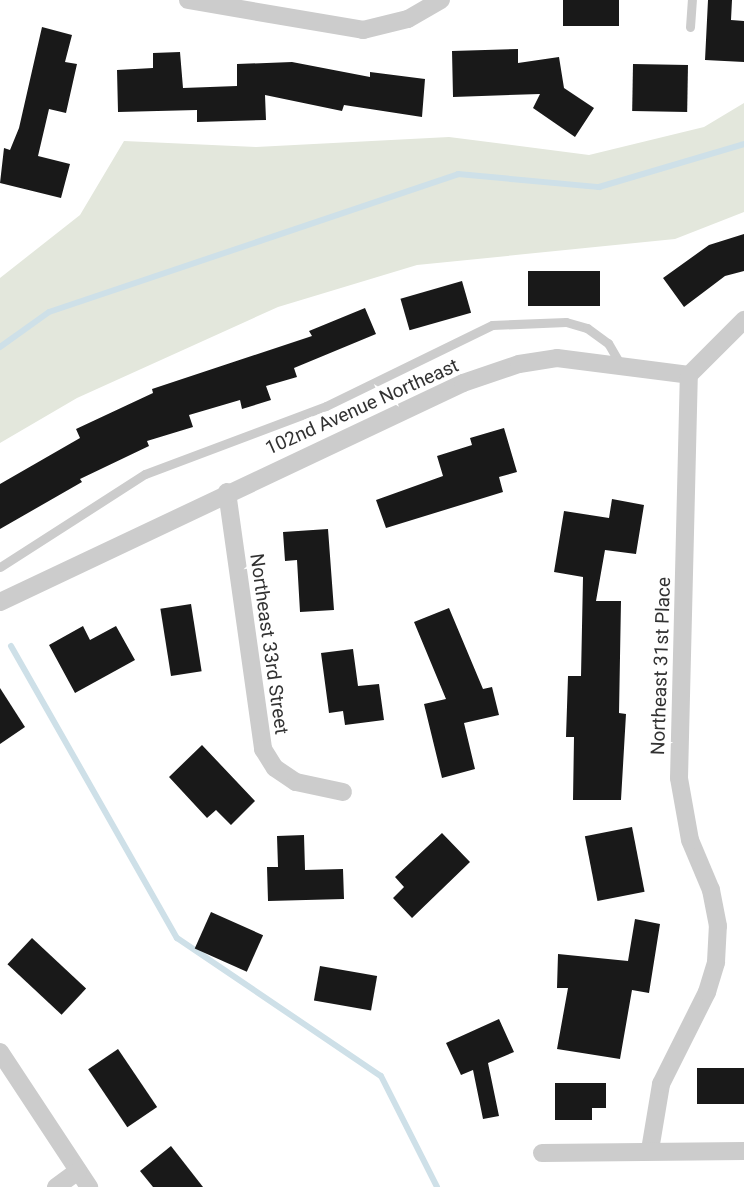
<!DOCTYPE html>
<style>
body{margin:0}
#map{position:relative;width:744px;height:1187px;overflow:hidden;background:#fff;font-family:Roboto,sans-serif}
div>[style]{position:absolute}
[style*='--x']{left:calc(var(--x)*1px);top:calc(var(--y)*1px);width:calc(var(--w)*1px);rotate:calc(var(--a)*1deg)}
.green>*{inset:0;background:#e3e7dc}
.stream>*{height:6px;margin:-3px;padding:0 3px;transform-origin:3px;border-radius:3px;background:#cee0e8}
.building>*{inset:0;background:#191919;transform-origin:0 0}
.service>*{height:9px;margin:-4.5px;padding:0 4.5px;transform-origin:4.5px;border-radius:4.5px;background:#ccc}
.minor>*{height:18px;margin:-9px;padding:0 9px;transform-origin:9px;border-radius:9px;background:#ccc}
span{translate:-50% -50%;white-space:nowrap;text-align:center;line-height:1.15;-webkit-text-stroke:7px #fff;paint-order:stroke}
.street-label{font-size:19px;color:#323232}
</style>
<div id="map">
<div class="green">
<i style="clip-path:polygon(744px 103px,744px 212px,675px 239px,417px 265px,278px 307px,77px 398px,0 443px,0 278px,80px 215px,124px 141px,256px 147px,449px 137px,589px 155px,704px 127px)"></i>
</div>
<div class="stream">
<i style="--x:0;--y:347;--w:60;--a:-35.5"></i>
<i style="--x:49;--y:312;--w:432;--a:-18.6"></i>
<i style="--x:458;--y:174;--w:142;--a:5.3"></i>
<i style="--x:599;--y:187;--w:151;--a:-16.5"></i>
<i style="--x:11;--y:646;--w:336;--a:60.4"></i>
<i style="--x:177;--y:938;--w:246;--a:34.1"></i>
<i style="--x:381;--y:1076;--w:124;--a:63.2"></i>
</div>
<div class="building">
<i style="left:563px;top:0;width:56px;height:26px"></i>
<i style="clip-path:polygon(708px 0,732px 0,731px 20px,744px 21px,744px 62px,705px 60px)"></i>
<i style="clip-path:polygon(42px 27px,72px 35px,65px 62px,77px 64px,66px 113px,49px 109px,38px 156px,70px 164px,61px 198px,0 183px,4px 148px,10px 150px,19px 128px)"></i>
<i style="clip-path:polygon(518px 49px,518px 63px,559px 57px,564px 88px,594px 108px,575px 137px,533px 108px,540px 94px,453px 97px,452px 51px)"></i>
<i style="clip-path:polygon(180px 52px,183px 88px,237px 86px,237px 64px,292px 62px,370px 77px,370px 72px,425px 79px,422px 117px,344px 105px,342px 111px,265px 95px,266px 120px,197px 122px,197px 110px,118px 112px,117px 70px,153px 68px,153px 53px)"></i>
<i style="left:633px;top:64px;width:55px;height:47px;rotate:1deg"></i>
<i style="clip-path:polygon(744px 234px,744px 271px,725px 276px,684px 307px,663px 278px,709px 245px)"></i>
<i style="left:528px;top:271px;width:72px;height:35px"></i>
<i style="left:462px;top:281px;width:33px;height:64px;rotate:74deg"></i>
<i style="clip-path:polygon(365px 308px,376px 334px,294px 368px,297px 377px,266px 386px,271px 400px,242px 409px,240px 400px,189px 415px,193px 427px,147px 441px,149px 446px,80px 479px,82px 482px,0 529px,0 484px,80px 438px,76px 429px,153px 393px,152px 389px,312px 336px,309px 331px)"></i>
<i style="clip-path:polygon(504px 428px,517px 472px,499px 477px,503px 492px,386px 528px,376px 500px,443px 476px,437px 456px,472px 445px,470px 438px)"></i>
<i style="clip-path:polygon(612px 499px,644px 505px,636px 554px,605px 550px,596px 601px,621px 601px,619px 713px,626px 714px,621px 800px,573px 800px,574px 737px,566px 737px,568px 676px,581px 676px,583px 577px,554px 572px,564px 511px,609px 518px)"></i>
<i style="clip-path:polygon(328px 529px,334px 610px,300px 612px,297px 560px,285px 561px,283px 532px)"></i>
<i style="left:191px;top:604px;width:68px;height:31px;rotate:81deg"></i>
<i style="clip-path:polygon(449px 608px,483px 689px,492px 687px,499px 715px,464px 723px,475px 769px,442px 778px,424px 704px,446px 699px,414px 622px)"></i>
<i style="clip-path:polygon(83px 626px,90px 640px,116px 626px,135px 660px,75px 693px,49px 645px)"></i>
<i style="clip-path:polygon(353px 649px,358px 686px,379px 684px,384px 720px,345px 725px,343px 711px,329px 713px,321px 653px)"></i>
<i style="clip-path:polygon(0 688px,25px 727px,0 744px)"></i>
<i style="clip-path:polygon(202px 745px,255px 801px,231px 825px,216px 810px,207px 818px,169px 777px)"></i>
<i style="left:632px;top:827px;width:66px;height:48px;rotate:79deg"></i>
<i style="clip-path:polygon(442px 833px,470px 862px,412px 918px,393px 898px,404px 887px,395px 877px)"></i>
<i style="clip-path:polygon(304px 835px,305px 870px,343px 869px,344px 899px,268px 901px,267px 867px,278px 867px,277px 836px)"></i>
<i style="left:211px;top:912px;width:57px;height:40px;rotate:24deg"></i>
<i style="clip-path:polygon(635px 919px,660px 924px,649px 993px,632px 990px,620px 1059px,557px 1049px,568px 988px,557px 988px,558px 954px,628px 961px)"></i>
<i style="left:32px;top:938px;width:74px;height:36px;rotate:43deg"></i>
<i style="left:320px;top:966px;width:58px;height:35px;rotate:10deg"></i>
<i style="clip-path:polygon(499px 1019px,514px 1052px,488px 1063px,499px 1116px,483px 1119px,473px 1070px,461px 1075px,446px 1043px)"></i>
<i style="left:118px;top:1049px;width:70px;height:36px;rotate:56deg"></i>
<i style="left:744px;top:1068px;width:36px;height:47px;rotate:90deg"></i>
<i style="clip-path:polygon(555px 1083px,606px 1083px,606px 1108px,592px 1108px,592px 1120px,555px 1120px)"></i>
<i style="clip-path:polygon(171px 1146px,203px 1187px,153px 1187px,140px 1171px)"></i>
</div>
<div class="service">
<i style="--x:690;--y:27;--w:27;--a:-86"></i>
<i style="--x:0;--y:567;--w:172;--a:-32.7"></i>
<i style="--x:145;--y:474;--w:193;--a:-20.6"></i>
<i style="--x:326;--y:406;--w:185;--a:-26"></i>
<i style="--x:492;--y:325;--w:74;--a:-2.3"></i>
<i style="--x:566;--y:322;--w:22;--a:16"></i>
<i style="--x:587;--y:328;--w:26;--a:36"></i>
<i style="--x:608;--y:343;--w:24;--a:60"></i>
</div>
<div class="minor">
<i style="--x:188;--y:0;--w:178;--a:9.7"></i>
<i style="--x:363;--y:30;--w:46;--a:-13.7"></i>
<i style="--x:408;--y:19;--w:38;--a:-30"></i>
<i style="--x:227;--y:492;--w:260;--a:82"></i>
<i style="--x:263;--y:749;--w:22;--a:58"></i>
<i style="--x:275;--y:768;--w:25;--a:34"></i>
<i style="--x:296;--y:782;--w:48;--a:12"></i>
<i style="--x:0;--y:602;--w:512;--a:-25.31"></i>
<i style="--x:463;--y:383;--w:59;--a:-18.7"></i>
<i style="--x:519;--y:364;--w:38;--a:-9"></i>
<i style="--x:557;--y:358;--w:133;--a:7.3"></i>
<i style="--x:689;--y:375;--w:78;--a:-45"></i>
<i style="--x:0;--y:1052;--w:162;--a:56.6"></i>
<i style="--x:650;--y:1150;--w:67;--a:-80.5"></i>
<i style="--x:661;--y:1084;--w:103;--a:-63.4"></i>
<i style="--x:707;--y:992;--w:31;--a:-73"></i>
<i style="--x:716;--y:962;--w:36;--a:-87"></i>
<i style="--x:718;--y:926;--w:37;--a:-101"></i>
<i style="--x:711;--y:890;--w:54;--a:-112.8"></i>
<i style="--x:690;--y:840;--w:63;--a:-100.1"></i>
<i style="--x:679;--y:778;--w:403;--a:-88.6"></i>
<i style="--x:542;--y:1153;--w:202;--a:-0.6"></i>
<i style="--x:56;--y:1187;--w:27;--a:-36"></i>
</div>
<div class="street-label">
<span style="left:362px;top:407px;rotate:-24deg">102nd Avenue Northeast</span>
<span style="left:269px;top:644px;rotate:82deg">Northeast 33rd Street</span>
<span style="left:661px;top:666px;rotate:-88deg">Northeast 31st Place</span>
</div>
</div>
